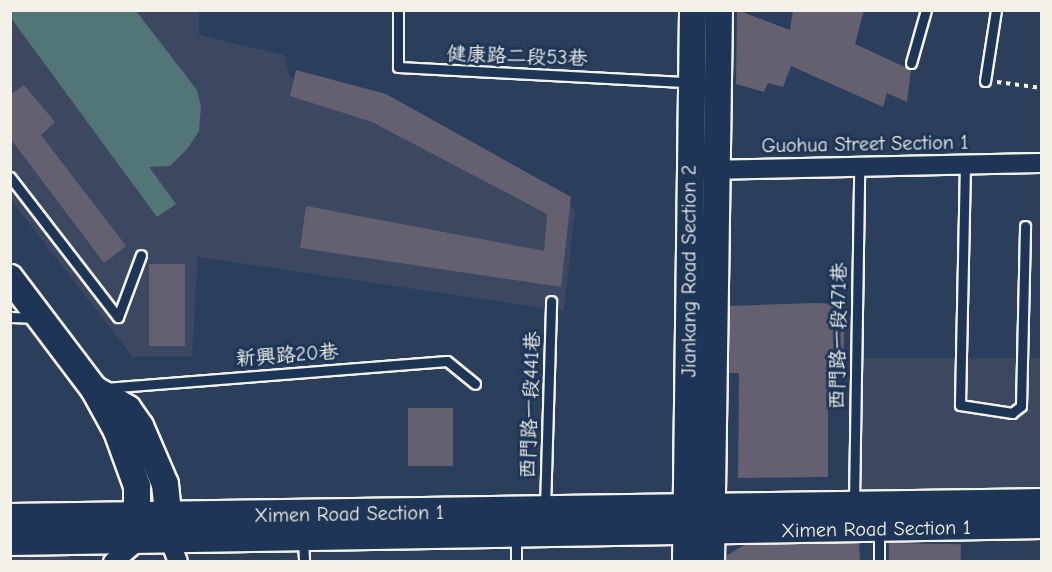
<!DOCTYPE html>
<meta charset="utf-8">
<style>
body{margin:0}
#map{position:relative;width:1052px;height:572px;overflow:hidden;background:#2b3e5c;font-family:"Comic Neue","LXGW WenKai TC",sans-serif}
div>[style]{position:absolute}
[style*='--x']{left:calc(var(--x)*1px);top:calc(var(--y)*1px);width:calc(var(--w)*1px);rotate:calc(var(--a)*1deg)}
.built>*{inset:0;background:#3c4862;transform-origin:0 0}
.green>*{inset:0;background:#527575}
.building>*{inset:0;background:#64606f;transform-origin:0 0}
.path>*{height:4px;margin-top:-2px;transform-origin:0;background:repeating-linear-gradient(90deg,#f4f1e8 0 4.5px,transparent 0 9px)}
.roads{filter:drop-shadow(2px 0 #f4f1e8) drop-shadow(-2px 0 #f4f1e8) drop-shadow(0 2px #f4f1e8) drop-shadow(0 -2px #f4f1e8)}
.lane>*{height:9px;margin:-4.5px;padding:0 4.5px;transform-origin:4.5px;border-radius:4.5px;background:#1d3557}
.street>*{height:18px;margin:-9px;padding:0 9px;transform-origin:9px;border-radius:9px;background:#1d3557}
.secondary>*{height:26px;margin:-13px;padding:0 13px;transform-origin:13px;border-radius:13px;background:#1d3557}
span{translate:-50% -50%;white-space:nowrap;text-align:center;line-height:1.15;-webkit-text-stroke:6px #1d3557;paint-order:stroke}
.street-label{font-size:20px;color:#f4f1e8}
.frame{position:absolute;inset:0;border:12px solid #f4f1e8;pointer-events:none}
</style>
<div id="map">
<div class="built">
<i style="clip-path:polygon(199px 10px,199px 35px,284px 55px,290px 78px,388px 106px,570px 206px,575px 210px,564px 311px,198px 257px,192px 357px,133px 357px,11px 200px,11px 11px)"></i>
<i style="left:1041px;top:358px;width:132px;height:179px;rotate:90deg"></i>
<i style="left:10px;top:552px;width:61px;height:9px"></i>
</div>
<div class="green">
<i style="clip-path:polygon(10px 11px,136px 11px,197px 90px,201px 107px,199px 131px,188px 148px,170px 166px,149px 167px,176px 204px,157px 217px,11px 18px)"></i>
</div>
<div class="building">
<i style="clip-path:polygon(737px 10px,790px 30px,793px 10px,864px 10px,855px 44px,911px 70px,907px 102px,887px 93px,883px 107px,791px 66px,783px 87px,768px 83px,764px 92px,736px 84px)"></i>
<i style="clip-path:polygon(296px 70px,386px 94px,571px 197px,561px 287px,300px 248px,306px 206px,544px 251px,547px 214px,372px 122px,290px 96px)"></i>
<i style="clip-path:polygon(24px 85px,55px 122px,41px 135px,126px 246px,104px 263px,10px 138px,10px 95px)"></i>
<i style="left:149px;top:264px;width:36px;height:82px"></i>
<i style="clip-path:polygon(815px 303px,845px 304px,843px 375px,828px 375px,828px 477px,738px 478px,739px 373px,729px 373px,730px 306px)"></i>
<i style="left:408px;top:408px;width:45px;height:58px"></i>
<i style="clip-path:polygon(859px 543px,860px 561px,726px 561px,726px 556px,744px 545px)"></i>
<i style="left:889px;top:543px;width:72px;height:18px;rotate:1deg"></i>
</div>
<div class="path">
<i style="--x:997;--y:82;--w:45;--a:7.6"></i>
</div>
<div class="roads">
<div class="lane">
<i style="--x:398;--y:10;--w:57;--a:90"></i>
<i style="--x:398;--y:67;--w:291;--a:3"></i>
<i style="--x:911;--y:63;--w:55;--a:-74.2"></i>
<i style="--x:985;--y:81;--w:72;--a:-81.2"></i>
<i style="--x:965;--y:165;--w:240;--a:91.2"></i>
<i style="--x:960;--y:405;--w:53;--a:8.7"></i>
<i style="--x:1012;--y:413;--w:11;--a:-38"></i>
<i style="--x:1021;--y:406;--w:180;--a:-88.7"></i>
<i style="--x:10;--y:177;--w:177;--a:52.4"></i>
<i style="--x:118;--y:317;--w:66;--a:-69.6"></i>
<i style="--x:10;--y:317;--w:25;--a:2"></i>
<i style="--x:105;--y:388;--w:343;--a:-4.5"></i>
<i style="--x:447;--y:361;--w:36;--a:39"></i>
<i style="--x:854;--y:503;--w:336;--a:-89.1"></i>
<i style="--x:545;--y:508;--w:207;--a:-88.3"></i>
<i style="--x:303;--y:540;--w:22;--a:87"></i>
<i style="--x:516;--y:562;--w:27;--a:-90"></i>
<i style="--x:879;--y:562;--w:33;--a:-90"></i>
</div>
<div class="street">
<i style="--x:704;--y:170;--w:338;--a:-1.2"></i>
<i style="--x:170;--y:541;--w:22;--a:69"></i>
<i style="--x:113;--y:562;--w:31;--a:-40"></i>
</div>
<div class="secondary">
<i style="--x:10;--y:278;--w:139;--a:52.9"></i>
<i style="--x:94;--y:389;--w:48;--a:61.3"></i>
<i style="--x:117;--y:431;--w:59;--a:70"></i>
<i style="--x:137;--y:486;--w:47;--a:90"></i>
<i style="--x:94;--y:389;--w:39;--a:30"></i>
<i style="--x:128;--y:409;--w:21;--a:55"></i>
<i style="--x:140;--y:426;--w:63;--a:66.7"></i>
<i style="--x:165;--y:484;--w:48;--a:84.1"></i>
<i style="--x:10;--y:517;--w:1032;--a:-0.83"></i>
<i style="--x:10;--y:542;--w:1032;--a:-0.94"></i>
<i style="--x:686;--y:562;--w:552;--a:-89.27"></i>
<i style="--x:711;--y:562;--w:552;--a:-89.17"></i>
</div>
</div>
<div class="street-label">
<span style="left:517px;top:56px;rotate:2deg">健康路二段53巷</span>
<span style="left:865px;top:144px;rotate:-1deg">Guohua Street Section 1</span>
<span style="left:689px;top:271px;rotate:-90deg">Jiankang Road Section 2</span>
<span style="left:838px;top:336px;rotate:-89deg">西門路一段471巷</span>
<span style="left:287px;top:355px;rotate:-4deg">新興路20巷</span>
<span style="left:530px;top:405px;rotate:-88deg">西門路一段441巷</span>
<span style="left:349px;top:514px;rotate:-1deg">Ximen Road Section 1</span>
<span style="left:876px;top:529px;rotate:-1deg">Ximen Road Section 1</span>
</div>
<div class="frame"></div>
</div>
